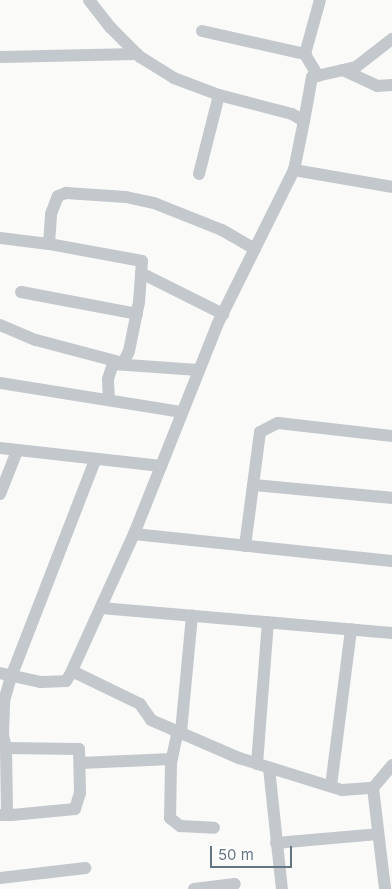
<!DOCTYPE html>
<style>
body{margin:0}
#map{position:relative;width:392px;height:889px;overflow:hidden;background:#fafaf8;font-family:Inter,sans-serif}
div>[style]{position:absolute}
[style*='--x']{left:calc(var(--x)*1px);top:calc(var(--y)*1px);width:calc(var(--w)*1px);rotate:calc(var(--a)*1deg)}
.street>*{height:12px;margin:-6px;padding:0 6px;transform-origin:6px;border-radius:6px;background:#c3c8cc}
span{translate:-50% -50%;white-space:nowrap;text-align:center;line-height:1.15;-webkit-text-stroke:5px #fff;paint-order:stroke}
.scale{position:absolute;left:210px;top:846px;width:82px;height:22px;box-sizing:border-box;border:2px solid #657683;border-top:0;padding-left:6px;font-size:15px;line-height:18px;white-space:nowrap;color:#657683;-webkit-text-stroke:4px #fff;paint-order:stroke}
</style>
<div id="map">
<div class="street">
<i style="--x:202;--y:31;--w:106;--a:12.6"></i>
<i style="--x:0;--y:57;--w:137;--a:-1.3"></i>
<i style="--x:343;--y:70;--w:38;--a:25"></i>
<i style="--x:377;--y:86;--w:15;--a:-4"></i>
<i style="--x:318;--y:76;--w:26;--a:-121"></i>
<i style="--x:305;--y:54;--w:56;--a:-74.5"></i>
<i style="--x:304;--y:121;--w:45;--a:-79.7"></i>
<i style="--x:312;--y:77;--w:45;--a:-12.8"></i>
<i style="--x:356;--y:67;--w:46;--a:-37.9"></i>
<i style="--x:294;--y:170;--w:99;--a:9.8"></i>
<i style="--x:199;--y:174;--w:81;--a:-75.8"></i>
<i style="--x:0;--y:238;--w:49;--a:7"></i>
<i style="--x:49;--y:244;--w:30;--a:-86"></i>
<i style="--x:51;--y:214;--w:19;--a:-69"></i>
<i style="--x:58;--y:196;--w:9;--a:-21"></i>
<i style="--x:66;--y:193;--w:60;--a:3.8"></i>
<i style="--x:126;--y:197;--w:29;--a:12"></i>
<i style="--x:154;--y:203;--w:73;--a:21.7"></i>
<i style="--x:222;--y:230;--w:38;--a:30"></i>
<i style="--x:141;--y:273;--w:92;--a:26.6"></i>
<i style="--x:21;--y:292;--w:118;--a:10.7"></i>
<i style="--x:0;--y:325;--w:39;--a:23"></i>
<i style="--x:36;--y:340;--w:90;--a:14.8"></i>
<i style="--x:123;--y:363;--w:13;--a:-63"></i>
<i style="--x:129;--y:351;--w:50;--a:-78.5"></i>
<i style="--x:139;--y:302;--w:41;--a:-85.8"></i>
<i style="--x:142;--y:261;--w:95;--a:-169.6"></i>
<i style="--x:0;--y:383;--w:183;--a:9.1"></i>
<i style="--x:109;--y:400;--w:21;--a:-93"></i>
<i style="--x:108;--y:379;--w:16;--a:-72"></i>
<i style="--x:113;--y:364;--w:85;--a:4"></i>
<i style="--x:0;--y:448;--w:162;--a:6.4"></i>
<i style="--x:253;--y:485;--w:140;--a:5.3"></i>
<i style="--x:0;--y:494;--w:46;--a:-68.4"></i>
<i style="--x:134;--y:534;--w:259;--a:6"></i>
<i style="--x:245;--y:546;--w:115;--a:-82.5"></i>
<i style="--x:260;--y:432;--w:20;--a:-27"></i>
<i style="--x:278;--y:423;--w:115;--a:6.5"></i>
<i style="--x:101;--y:608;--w:292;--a:4.9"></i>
<i style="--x:72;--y:671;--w:76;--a:25.9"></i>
<i style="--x:140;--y:704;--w:19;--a:55"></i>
<i style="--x:151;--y:720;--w:96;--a:23.4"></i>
<i style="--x:239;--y:758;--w:108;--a:17.3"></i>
<i style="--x:342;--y:790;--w:31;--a:-4"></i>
<i style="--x:373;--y:788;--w:30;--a:-50"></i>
<i style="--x:0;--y:673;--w:42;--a:12.4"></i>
<i style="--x:41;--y:682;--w:25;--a:-2"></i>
<i style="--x:66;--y:681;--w:7;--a:-56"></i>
<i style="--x:70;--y:675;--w:155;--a:-65.6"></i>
<i style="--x:134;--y:534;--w:225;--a:-68.3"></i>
<i style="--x:217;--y:325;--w:173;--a:-63.6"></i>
<i style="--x:294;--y:170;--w:50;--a:-78.5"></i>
<i style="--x:304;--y:121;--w:14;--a:-150"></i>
<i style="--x:292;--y:114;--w:75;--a:-165.4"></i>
<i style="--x:219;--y:95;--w:48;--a:-159.3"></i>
<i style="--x:174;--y:78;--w:40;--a:-148"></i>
<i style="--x:140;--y:57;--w:42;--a:-135"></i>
<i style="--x:110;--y:27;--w:34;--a:-128"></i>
<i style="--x:178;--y:730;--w:34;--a:102"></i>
<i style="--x:171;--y:763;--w:55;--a:91"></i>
<i style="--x:170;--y:818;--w:13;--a:39"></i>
<i style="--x:180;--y:826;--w:34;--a:3"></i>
<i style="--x:181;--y:732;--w:117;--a:-84.6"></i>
<i style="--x:6;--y:748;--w:13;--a:-103"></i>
<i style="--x:3;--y:735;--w:34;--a:-88"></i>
<i style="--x:4;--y:701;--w:25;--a:-74"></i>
<i style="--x:11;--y:677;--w:233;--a:-68.8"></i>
<i style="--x:80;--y:763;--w:92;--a:-2.5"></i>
<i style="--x:257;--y:764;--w:142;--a:-85.6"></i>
<i style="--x:269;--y:768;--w:122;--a:83.9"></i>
<i style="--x:331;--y:786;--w:158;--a:-82.7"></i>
<i style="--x:373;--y:788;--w:102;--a:83.2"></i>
<i style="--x:0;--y:815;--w:12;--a:0"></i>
<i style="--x:12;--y:815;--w:63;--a:-5.4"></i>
<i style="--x:75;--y:809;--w:17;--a:-73"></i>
<i style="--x:80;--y:793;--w:44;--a:-91.3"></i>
<i style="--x:79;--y:749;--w:73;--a:-179.2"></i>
<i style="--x:6;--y:748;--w:67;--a:89.1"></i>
<i style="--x:276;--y:843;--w:102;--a:-5"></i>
<i style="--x:0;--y:878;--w:86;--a:-6.7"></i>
<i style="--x:194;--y:889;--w:41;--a:-7"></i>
</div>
<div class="scale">50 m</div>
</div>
